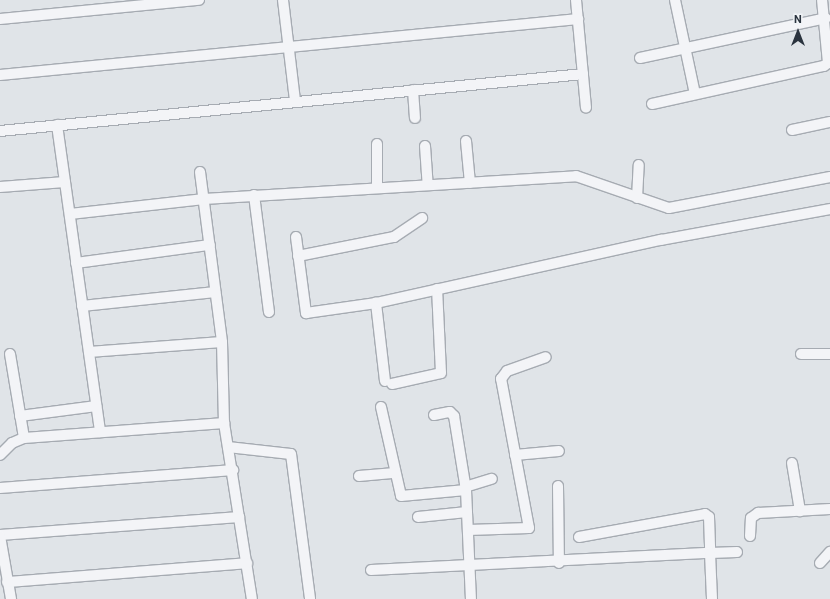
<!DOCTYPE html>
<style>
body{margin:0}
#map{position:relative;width:830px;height:599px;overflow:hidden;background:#e0e4e8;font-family:Roboto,sans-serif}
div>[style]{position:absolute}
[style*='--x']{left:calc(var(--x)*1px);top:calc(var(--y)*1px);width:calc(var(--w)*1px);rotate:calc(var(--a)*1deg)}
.roads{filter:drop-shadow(1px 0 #a6abb2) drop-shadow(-1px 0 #a6abb2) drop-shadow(0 1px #a6abb2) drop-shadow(0 -1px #a6abb2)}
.minor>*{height:10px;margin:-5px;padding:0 5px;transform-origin:5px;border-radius:5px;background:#f3f4f7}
span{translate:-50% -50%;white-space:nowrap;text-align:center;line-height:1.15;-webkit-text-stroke:3px #f0f3f6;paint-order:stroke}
.north{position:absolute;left:778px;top:12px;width:40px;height:40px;-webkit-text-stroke:3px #f0f3f6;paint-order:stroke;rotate:0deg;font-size:11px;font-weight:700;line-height:16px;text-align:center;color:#2a333e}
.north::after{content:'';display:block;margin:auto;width:14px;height:18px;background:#2a333e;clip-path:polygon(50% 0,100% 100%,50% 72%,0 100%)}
</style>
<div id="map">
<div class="roads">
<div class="minor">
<i style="--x:283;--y:0;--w:102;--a:83.2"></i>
<i style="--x:576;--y:0;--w:108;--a:84.7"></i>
<i style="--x:675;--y:0;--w:96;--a:78"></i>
<i style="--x:0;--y:19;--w:200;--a:-5.5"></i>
<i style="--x:640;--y:58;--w:190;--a:-12.1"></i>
<i style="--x:0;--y:75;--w:581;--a:-5.53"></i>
<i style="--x:413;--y:90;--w:28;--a:86"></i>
<i style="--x:652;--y:104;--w:176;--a:-12.5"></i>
<i style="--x:824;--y:66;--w:5;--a:-37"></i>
<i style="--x:828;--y:63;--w:63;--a:-95.4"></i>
<i style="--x:57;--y:125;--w:310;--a:82"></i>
<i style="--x:792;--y:130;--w:39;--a:-12"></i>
<i style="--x:0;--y:131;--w:586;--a:-5.58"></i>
<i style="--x:466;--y:141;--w:42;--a:84.6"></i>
<i style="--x:425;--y:146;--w:39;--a:86"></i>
<i style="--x:200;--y:172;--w:171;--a:82.6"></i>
<i style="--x:222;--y:342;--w:81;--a:88.6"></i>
<i style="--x:224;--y:423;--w:178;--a:81"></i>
<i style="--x:0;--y:187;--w:65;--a:-4.4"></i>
<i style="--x:377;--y:188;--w:44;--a:-90"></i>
<i style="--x:254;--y:195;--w:118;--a:82.7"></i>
<i style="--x:637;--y:198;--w:33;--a:-87"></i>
<i style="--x:70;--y:214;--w:135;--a:-6.4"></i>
<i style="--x:204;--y:199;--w:373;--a:-3.5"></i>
<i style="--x:576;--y:176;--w:98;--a:19"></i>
<i style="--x:669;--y:208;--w:164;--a:-10.9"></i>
<i style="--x:296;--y:237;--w:77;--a:82.5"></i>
<i style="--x:306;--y:313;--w:71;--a:-8.1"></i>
<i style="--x:298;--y:256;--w:98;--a:-11.2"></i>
<i style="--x:394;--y:237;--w:34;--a:-34"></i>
<i style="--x:76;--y:263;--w:135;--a:-7.7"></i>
<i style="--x:82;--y:306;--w:134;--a:-6"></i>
<i style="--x:89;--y:352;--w:133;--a:-4.3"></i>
<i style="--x:10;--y:354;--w:85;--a:80.5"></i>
<i style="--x:801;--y:354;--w:29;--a:0"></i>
<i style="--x:385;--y:381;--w:79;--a:-96.6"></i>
<i style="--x:376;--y:303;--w:292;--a:-12.5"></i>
<i style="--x:661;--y:240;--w:172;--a:-10.4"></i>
<i style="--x:392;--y:384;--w:50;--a:-12.7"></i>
<i style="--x:441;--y:373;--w:84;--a:-92.7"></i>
<i style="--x:381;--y:407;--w:91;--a:77.3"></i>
<i style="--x:401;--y:496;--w:65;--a:-5.3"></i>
<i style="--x:434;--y:415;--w:16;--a:-11"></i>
<i style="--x:450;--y:412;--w:6;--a:45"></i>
<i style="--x:454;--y:416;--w:75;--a:80.8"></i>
<i style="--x:466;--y:490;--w:109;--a:87.4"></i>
<i style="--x:20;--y:416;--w:77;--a:-7.5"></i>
<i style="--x:228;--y:447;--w:63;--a:6.3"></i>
<i style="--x:291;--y:454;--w:146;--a:82.5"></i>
<i style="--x:0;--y:455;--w:17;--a:-45"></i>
<i style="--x:12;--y:443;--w:13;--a:-23"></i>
<i style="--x:24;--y:438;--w:201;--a:-4.3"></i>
<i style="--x:515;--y:455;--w:44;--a:-5.2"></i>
<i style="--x:792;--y:463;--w:49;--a:80.5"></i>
<i style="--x:359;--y:476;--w:36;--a:-5"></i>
<i style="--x:558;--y:486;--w:77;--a:89.3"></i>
<i style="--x:465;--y:487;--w:28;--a:-17"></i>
<i style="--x:0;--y:488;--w:234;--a:-4.4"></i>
<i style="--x:418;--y:517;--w:49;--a:-5.8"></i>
<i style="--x:468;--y:530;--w:61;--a:-1.9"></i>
<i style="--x:529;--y:528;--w:152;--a:-100.6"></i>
<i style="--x:501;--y:379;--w:10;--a:-53"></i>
<i style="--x:507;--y:371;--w:41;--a:-19.7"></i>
<i style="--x:0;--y:535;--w:240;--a:-4.3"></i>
<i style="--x:0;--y:536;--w:64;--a:80.1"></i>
<i style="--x:750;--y:536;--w:18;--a:-87"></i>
<i style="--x:751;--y:518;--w:9;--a:-36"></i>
<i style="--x:758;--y:513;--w:72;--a:-3.2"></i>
<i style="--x:579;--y:537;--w:128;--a:-10.3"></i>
<i style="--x:705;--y:514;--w:5;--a:37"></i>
<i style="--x:709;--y:517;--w:36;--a:88"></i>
<i style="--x:710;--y:553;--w:27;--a:-2"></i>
<i style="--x:820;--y:563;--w:15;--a:-48"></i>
<i style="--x:371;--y:570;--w:339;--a:-2.9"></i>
<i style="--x:710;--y:553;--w:46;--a:87.5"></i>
<i style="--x:7;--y:582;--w:241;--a:-4.5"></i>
</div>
</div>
<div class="north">N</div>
</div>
